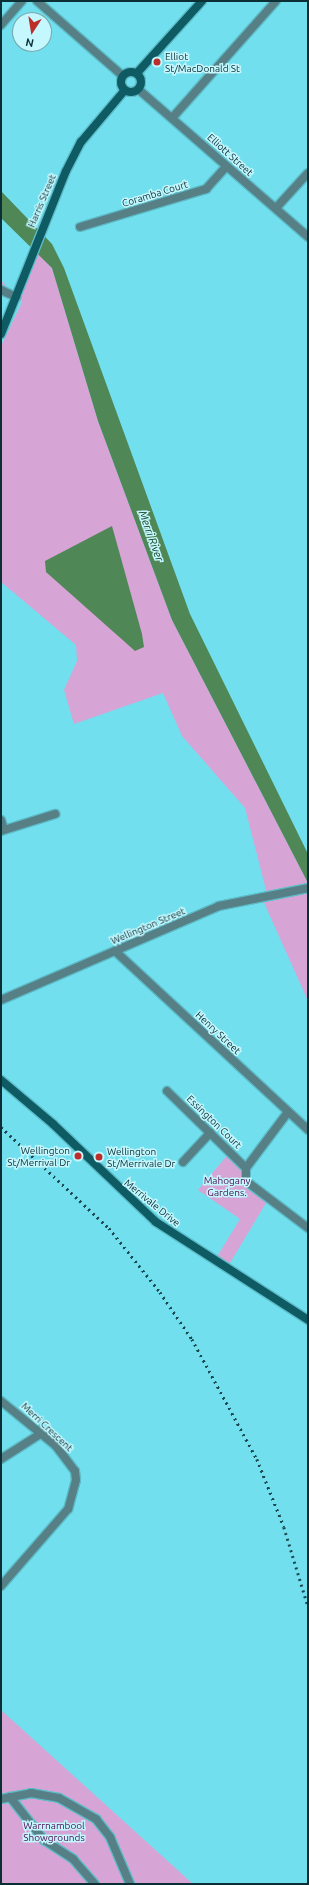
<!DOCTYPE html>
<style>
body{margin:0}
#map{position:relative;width:309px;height:1885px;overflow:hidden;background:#71dfed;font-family:Ubuntu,sans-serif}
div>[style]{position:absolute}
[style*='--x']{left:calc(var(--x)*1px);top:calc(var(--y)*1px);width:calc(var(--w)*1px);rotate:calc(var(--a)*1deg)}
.green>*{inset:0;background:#d7a4d6}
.water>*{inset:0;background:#4f8756}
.roads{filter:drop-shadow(1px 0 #5dbcc8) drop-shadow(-1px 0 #5dbcc8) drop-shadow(0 1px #5dbcc8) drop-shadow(0 -1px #5dbcc8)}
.street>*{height:8px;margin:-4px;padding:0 4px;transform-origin:4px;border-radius:4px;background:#578086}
.secondary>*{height:8px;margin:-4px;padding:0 4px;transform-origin:4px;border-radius:4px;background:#0f5b64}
.secondary>.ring{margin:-4px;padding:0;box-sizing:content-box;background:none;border:8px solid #0f5b64;border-radius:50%}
.rail>*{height:2.5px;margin-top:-1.25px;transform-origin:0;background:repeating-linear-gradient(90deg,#1a4950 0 2px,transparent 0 6px)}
.dots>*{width:11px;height:11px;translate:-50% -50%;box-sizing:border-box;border:2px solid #c5f7fe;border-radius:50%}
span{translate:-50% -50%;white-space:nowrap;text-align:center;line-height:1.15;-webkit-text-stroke:3px #c5f7fe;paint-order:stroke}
.poi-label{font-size:10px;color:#0b2f34}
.left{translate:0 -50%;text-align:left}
.right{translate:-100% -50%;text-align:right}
.street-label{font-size:10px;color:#0b2f34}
.park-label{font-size:10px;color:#4d0b4f}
.water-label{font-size:11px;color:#133d1a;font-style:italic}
.frame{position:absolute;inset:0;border:2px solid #0b2f34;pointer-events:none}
.north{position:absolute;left:12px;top:12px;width:40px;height:40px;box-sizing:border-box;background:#c5f7fe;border:1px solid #7ba7ad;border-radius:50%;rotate:192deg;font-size:11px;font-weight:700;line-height:16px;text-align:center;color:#0b2f34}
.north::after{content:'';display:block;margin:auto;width:14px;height:18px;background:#bd2e2b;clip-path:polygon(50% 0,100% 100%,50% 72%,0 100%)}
</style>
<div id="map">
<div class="green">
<i style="clip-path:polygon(34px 249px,52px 268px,98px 421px,172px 620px,308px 883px,308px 1001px,261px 896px,267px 894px,245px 808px,182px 736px,163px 693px,74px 724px,64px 690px,77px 661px,76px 645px,1px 582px,1px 346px,22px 302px,1px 290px,1px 280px,16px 297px)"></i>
<i style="clip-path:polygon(230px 1152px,246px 1168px,246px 1181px,269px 1198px,227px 1268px,215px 1260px,240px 1219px,198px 1190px)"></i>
<i style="clip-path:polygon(1px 1710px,193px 1884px,1px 1884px)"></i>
</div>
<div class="water">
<i style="clip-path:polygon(1px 191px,52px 244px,64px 268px,190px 614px,308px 854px,308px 883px,172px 620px,98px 421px,52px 268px,1px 218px)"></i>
<i style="clip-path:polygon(112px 526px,142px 634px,144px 647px,135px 651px,46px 572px,45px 561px)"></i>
</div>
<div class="roads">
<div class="street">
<i style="--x:37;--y:1;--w:114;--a:41.1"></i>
<i style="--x:1;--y:25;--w:32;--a:-49"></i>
<i style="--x:138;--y:89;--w:225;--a:41"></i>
<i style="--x:173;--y:117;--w:155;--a:-48.4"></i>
<i style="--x:276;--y:208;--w:47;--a:-47.6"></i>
<i style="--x:80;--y:227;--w:132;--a:-16.8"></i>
<i style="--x:206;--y:189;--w:30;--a:-48"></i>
<i style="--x:1;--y:290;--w:17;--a:25"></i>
<i style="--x:1;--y:820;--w:10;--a:73"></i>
<i style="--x:1;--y:831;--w:57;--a:-17.5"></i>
<i style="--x:115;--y:951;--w:263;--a:42.8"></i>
<i style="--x:1;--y:1000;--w:237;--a:-23.3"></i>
<i style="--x:219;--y:906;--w:91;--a:-11.4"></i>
<i style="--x:167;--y:1091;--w:110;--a:44.3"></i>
<i style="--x:288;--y:1112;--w:70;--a:126.9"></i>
<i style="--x:246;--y:1168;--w:13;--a:90"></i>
<i style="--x:246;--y:1181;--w:78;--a:37.2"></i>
<i style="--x:183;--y:1162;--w:40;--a:-47"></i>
<i style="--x:1;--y:1401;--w:71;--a:39.3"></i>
<i style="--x:56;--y:1446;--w:31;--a:53"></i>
<i style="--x:75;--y:1471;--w:9;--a:84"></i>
<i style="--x:76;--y:1480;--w:30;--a:105"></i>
<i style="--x:68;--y:1509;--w:102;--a:131"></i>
<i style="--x:1;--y:1459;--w:49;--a:-32.4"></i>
<i style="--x:10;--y:1797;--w:55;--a:51.7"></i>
<i style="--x:44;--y:1840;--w:35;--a:33"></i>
<i style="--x:73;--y:1859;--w:33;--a:49"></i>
<i style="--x:1;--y:1799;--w:31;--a:-11"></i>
<i style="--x:31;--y:1793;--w:28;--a:10"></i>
<i style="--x:59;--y:1798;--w:43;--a:29.6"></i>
<i style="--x:96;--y:1819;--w:23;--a:52"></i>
<i style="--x:110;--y:1837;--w:51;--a:66.9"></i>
</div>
<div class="secondary">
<i class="ring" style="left:121px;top:72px;width:12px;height:12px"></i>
<i style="--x:137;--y:73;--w:97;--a:-47.9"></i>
<i style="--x:1;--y:334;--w:175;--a:-68.3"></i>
<i style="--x:66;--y:171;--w:33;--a:-63"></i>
<i style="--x:81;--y:142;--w:68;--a:-49.8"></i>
<i style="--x:1;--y:1080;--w:68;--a:40.2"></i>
<i style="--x:53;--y:1124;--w:142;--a:43.6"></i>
<i style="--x:156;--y:1222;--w:181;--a:32.8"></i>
</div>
</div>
<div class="rail">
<i style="--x:1;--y:1127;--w:148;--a:43.1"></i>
<i style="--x:109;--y:1228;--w:82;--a:51.4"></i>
<i style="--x:160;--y:1292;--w:57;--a:55.8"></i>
<i style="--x:192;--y:1339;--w:136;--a:61.6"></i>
<i style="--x:257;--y:1459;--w:73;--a:68.3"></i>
<i style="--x:284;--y:1527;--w:83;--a:73.1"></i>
</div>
<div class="dots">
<i style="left:157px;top:62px;background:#bd2e2b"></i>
<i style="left:78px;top:1156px;background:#bd2e2b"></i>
<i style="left:99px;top:1157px;background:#bd2e2b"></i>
</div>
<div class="poi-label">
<span class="left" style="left:165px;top:62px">Elliot<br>St/MacDonald St</span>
<span class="right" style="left:70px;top:1156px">Wellington<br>St/Merrival Dr</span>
<span class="left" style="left:107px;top:1157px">Wellington<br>St/Merrivale Dr</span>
</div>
<div class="street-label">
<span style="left:230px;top:155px;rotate:42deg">Elliott Street</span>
<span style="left:155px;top:194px;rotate:-17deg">Coramba Court</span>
<span style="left:42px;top:201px;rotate:-67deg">Harris Street</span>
<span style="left:148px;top:926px;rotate:-23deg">Wellington Street</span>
<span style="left:218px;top:1033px;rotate:43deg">Henry Street</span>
<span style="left:214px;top:1122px;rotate:44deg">Essington Court</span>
<span style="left:152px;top:1203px;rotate:39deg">Merrivale Drive</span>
<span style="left:47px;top:1427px;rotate:43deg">Merri Crescent</span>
</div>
<div class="park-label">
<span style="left:227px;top:1186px">Mahogany<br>Gardens.</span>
<span style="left:54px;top:1831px">Warrnambool<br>Showgrounds</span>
</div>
<div class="water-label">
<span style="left:151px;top:536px;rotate:70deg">Merri River</span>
</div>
<div class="frame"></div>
<div class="north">N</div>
</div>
